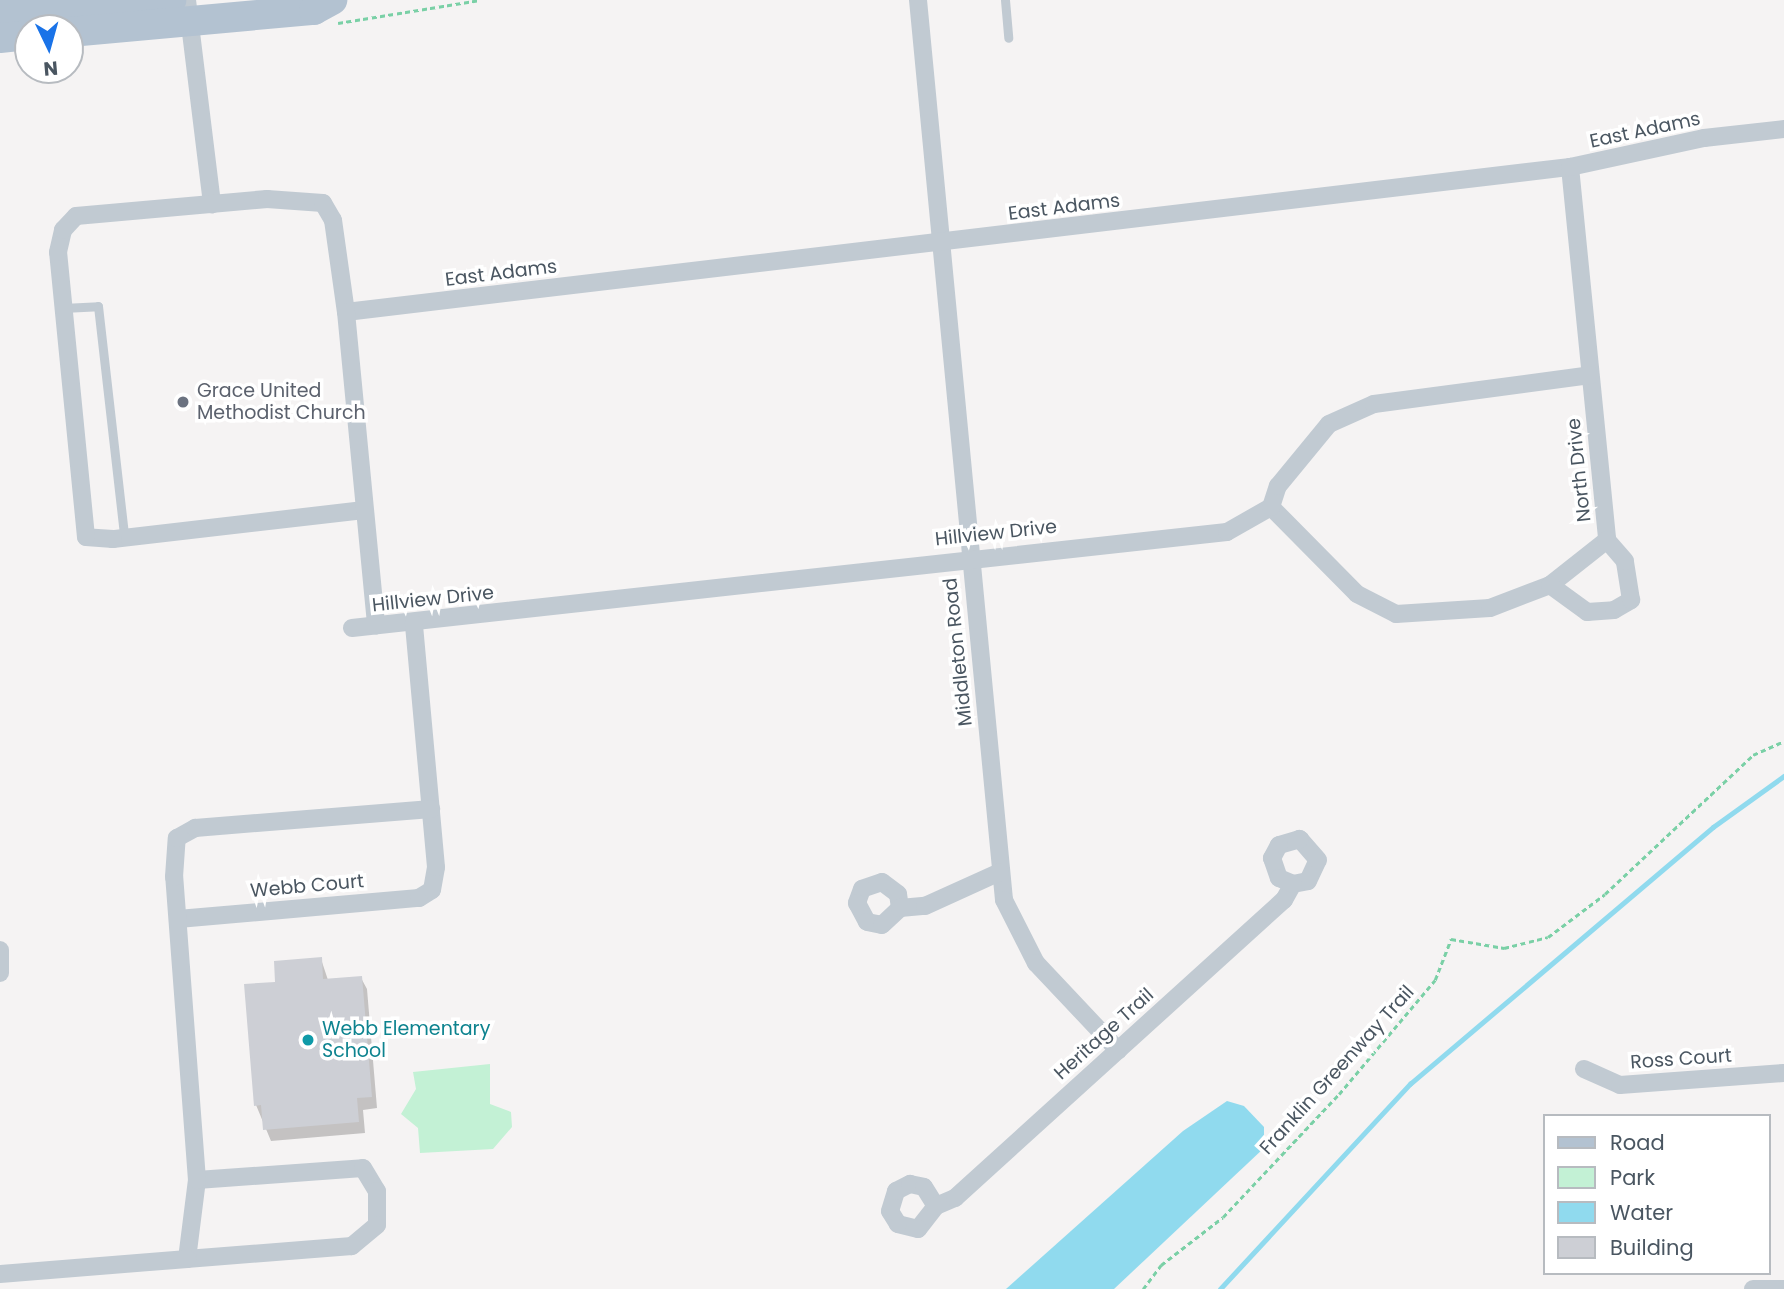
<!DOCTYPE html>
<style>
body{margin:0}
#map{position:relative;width:1784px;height:1289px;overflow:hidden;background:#f5f3f3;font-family:Poppins,sans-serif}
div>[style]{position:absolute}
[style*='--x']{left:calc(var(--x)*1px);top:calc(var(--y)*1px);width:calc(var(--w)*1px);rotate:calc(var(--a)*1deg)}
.green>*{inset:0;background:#c3f1d5}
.water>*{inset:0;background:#90daee}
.shadow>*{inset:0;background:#0003}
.stream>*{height:4.5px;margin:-2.25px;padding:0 2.25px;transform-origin:2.25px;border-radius:2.25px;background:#90daee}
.building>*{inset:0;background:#cdcfd5}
.path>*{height:2.5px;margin-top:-1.25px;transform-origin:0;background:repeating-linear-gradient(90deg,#7ad0a6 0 5px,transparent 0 8.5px)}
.service>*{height:9px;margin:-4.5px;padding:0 4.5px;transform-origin:4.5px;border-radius:4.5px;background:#c1cad2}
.minor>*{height:18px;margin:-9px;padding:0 9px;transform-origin:9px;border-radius:9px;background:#c1cad2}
.primary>*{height:30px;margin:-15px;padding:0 15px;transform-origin:15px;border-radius:15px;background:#b3c2d1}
.dots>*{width:19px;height:19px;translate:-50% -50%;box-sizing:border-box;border:4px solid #fff;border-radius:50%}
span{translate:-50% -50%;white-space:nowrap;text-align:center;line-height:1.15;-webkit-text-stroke:7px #fff;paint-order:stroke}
.street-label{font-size:19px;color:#4a5661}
.worship-label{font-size:19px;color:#5b616d}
.left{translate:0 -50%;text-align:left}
.culture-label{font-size:19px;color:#0d838f}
.legend{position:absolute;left:1543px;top:1114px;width:228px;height:161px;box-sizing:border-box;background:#fff;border:2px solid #b7bbc0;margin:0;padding:9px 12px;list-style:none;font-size:21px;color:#4a5661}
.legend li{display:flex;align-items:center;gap:14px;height:35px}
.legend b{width:35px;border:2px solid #b7bbc0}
.north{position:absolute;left:14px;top:14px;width:70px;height:70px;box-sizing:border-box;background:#fff;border:2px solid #b7bbc0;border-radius:50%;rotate:175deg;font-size:19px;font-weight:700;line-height:28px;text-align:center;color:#4a5661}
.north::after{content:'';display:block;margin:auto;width:24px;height:32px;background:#1a73e8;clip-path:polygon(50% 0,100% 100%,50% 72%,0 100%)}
</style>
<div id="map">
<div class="green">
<i style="clip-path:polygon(490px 1064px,490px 1104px,511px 1112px,512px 1127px,493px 1149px,420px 1153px,418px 1128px,401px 1114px,416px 1089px,413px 1072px)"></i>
</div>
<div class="water">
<i style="clip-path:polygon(1227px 1101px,1244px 1106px,1264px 1127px,1264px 1148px,1114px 1289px,1006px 1289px,1183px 1131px)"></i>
</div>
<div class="shadow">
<i style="clip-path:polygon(321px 959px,328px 980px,361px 978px,367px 989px,377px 1108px,363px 1110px,365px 1133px,271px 1141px,256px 1105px,277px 983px)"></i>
</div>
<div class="stream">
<i style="--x:1220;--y:1289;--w:280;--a:-47.2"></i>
<i style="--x:1410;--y:1084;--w:397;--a:-40.3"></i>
<i style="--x:1713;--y:827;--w:87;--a:-35.7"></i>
</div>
<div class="building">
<i style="clip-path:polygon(322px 957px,323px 979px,362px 976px,372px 1097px,357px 1098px,359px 1122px,263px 1130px,261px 1105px,254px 1106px,244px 984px,275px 982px,274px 961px)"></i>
</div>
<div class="path">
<i style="--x:338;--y:23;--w:144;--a:-9.2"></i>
<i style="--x:1143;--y:1289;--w:30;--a:-53"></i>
<i style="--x:1161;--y:1265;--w:78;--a:-37.7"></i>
<i style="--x:1223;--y:1217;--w:169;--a:-46.7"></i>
<i style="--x:1339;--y:1094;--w:149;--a:-49.9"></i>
<i style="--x:1435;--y:980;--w:44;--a:-68.7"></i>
<i style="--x:1451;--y:939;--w:54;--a:9.6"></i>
<i style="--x:1504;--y:948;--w:45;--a:-14"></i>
<i style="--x:1548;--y:937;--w:71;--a:-37"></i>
<i style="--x:1605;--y:894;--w:203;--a:-43.2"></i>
<i style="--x:1753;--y:755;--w:34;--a:-24"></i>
</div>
<div class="service">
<i style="--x:1005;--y:0;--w:38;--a:85"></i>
<i style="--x:63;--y:308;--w:35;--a:-3"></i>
<i style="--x:98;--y:306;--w:229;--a:83.5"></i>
</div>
<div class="minor">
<i style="--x:187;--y:0;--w:206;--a:83"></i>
<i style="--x:918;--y:0;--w:904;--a:84.54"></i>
<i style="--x:1004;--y:900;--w:71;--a:63.1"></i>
<i style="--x:1036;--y:963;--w:120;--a:46.7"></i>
<i style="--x:1570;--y:167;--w:375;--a:84.3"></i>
<i style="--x:346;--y:312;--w:1233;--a:-6.76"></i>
<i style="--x:1570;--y:167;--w:137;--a:-12.2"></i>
<i style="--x:1704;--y:138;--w:81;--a:-6.4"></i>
<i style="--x:1271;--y:507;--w:122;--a:45.3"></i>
<i style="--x:1357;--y:594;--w:44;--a:27.1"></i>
<i style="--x:1396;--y:614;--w:94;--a:-3.7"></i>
<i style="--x:1490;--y:608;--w:64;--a:-21"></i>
<i style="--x:1550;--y:585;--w:73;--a:-38.3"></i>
<i style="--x:364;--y:510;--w:253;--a:173.4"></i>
<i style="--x:113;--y:539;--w:27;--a:-176"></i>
<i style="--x:86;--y:537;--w:286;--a:-95.6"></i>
<i style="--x:58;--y:252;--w:23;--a:-77"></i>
<i style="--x:63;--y:230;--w:19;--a:-47"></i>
<i style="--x:76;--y:216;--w:192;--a:-5.1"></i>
<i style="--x:267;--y:199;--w:56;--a:4.1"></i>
<i style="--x:323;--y:203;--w:20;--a:60"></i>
<i style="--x:333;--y:220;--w:93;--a:82"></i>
<i style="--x:346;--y:312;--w:315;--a:84.5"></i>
<i style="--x:1550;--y:585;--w:46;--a:36.1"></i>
<i style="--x:1587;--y:612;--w:27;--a:-4"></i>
<i style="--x:1614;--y:610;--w:20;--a:-30"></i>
<i style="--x:1631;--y:600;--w:39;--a:-99"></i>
<i style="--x:1625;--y:561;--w:28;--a:-131"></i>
<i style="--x:352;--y:628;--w:880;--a:-6.26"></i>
<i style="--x:1227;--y:532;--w:51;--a:-29.6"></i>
<i style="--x:1271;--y:507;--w:22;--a:-72"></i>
<i style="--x:1278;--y:486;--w:80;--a:-50.6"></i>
<i style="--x:1329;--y:424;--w:49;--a:-24"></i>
<i style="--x:1374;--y:404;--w:218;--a:-7.6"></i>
<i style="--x:900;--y:908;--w:14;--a:-98"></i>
<i style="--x:898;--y:894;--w:20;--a:-143"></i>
<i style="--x:882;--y:882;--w:21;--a:161"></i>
<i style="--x:862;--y:889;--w:15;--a:110"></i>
<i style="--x:857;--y:903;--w:21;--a:62"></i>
<i style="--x:867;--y:922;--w:15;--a:11"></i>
<i style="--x:882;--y:925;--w:25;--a:-43"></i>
<i style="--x:900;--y:908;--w:25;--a:-5"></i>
<i style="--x:925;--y:906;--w:82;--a:-24.4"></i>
<i style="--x:178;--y:919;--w:242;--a:-5"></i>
<i style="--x:419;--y:898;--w:15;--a:-32"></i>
<i style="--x:432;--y:890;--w:23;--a:-80"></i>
<i style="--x:436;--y:867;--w:244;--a:-95.2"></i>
<i style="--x:0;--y:950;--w:23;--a:90"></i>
<i style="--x:1584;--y:1069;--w:39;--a:24"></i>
<i style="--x:1620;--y:1085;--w:164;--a:-4.2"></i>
<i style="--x:197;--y:1180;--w:166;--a:-4.1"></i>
<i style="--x:363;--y:1168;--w:27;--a:59"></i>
<i style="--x:377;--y:1191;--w:34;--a:90"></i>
<i style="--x:377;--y:1225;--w:33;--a:140"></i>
<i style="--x:352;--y:1246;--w:166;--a:175.5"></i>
<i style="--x:187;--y:1259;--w:80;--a:-82.8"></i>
<i style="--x:197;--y:1180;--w:304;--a:-94.3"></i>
<i style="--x:174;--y:877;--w:39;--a:-86"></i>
<i style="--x:177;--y:838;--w:21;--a:-29"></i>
<i style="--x:195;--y:828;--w:237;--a:-4.6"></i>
<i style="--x:936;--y:1206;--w:29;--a:128"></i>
<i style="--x:918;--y:1229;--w:21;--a:-166"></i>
<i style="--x:898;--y:1224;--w:15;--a:-122"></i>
<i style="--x:890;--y:1211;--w:21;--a:-73"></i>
<i style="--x:896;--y:1191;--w:16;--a:-27"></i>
<i style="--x:910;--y:1184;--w:14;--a:12"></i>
<i style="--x:924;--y:1187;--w:22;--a:58"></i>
<i style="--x:936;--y:1206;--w:21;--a:-23"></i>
<i style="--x:955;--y:1198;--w:444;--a:-42.2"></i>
<i style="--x:1284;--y:900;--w:18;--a:-61"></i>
<i style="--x:1293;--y:884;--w:15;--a:-11"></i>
<i style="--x:1308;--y:881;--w:23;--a:-65"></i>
<i style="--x:1318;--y:860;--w:28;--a:-131"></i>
<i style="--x:1300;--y:839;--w:22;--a:164"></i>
<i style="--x:1279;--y:845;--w:15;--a:118"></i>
<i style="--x:1272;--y:858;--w:21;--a:71"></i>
<i style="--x:1279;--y:878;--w:15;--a:23"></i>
<i style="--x:0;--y:1274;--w:188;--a:-4.6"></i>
<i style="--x:1753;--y:1289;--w:31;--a:0"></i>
</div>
<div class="primary">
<i style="--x:0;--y:15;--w:172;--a:-5"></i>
<i style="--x:70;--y:32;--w:245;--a:-5.2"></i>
<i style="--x:314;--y:10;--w:21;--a:-29"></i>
<i style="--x:0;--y:38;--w:28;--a:-6"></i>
</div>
<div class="dots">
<i style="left:183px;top:402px;background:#6b7280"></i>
<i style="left:308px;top:1040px;background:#0f9aa8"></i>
</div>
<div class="street-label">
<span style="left:1645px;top:130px;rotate:-12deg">East Adams</span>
<span style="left:1064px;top:207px;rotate:-7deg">East Adams</span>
<span style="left:501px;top:273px;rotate:-7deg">East Adams</span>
<span style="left:1579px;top:470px;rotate:-96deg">North Drive</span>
<span style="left:996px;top:533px;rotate:-6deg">Hillview Drive</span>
<span style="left:433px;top:599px;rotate:-6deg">Hillview Drive</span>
<span style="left:958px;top:652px;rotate:-96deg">Middleton Road</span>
<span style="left:307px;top:886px;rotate:-5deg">Webb Court</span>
<span style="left:1104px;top:1034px;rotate:-42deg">Heritage Trail</span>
<span style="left:1681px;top:1059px;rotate:-4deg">Ross Court</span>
<span style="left:1337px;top:1070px;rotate:-48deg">Franklin Greenway Trail</span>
</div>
<div class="worship-label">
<span class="left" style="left:197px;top:402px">Grace United<br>Methodist Church</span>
</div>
<div class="culture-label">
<span class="left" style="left:322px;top:1040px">Webb Elementary<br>School</span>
</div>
<ul class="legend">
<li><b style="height:9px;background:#b3c2d1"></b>Road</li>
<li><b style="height:19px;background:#c3f1d5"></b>Park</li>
<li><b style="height:19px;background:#90daee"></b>Water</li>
<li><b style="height:19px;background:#cdcfd5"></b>Building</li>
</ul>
<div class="north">N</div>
</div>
